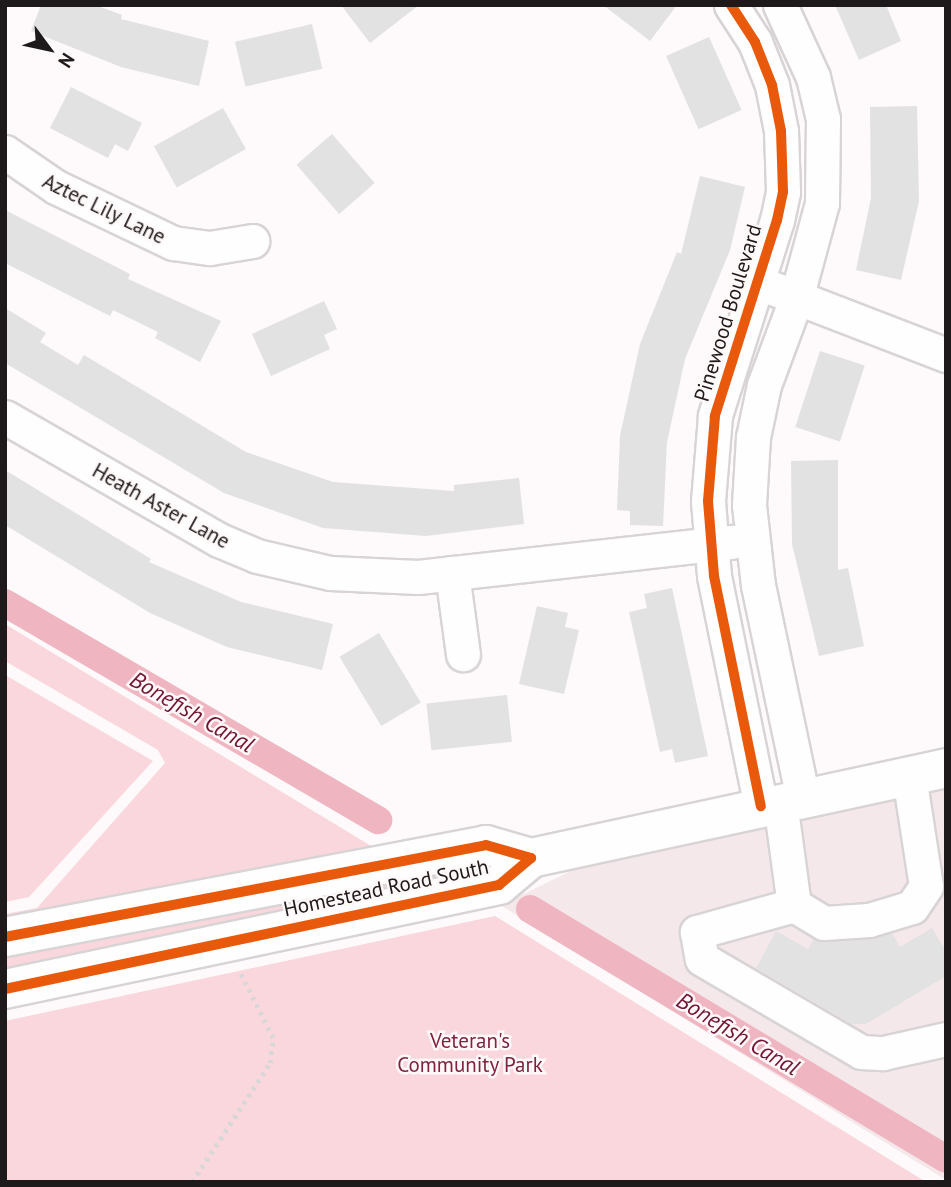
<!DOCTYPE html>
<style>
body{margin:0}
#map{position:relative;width:951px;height:1187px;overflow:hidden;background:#fef9fa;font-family:"PT Sans",sans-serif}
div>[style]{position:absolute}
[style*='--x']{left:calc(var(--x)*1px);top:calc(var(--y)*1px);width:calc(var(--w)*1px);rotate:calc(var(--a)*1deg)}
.built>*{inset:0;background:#f5e8ea}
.green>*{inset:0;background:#fad7dd}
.canal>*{height:28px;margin:-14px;padding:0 14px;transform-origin:14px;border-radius:14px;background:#efb6c2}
.building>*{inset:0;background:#e2e2e3;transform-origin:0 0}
.path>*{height:4.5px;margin-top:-2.25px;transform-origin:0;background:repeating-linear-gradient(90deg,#d8d7d7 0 3.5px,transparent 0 8.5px)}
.roads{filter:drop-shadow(2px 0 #d8d4d5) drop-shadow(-2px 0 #d8d4d5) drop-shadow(0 2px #d8d4d5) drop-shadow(0 -2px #d8d4d5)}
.minor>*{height:33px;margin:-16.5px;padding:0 16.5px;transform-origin:16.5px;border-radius:16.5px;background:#fffefe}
.major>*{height:38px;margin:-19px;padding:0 19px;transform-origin:19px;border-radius:19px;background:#fffefe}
.cycleway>*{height:10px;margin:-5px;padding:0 5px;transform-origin:5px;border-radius:5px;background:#e8590c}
span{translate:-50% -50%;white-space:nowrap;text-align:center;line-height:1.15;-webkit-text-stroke:5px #fff8f9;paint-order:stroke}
.street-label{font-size:21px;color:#1e1a1b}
.park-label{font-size:21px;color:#7f2340}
.water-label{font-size:23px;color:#711535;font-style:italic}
.frame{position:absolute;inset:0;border:7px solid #1e1a1b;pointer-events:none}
.north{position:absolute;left:14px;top:14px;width:70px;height:70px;-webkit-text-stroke:5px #fff8f9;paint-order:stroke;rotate:123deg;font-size:19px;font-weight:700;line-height:28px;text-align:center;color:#1e1a1b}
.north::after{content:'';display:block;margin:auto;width:24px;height:32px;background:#1e1a1b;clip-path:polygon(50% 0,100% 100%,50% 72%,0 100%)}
</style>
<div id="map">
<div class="built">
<i style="clip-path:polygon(946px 783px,946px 1180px,502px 906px,471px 905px,524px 894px,597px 858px)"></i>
</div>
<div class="green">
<i style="clip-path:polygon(5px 624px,381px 852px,5px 922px,5px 914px,37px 908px,165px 763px,158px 750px,5px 661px)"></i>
<i style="clip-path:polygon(5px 675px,153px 761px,29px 897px,5px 902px)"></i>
<i style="clip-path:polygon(418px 874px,434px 884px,5px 974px,5px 952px)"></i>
<i style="clip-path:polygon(495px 916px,926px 1182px,5px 1182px,5px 1021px)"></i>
</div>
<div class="canal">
<i style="--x:5;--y:603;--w:432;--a:30.2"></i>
<i style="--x:530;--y:909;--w:485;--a:31"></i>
</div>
<div class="building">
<i style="clip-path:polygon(41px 5px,95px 5px,122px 15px,121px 19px,209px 41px,199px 86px,121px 67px,31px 31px)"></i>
<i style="clip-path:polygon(341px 5px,419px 5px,370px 43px)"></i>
<i style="clip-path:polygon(603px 5px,677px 5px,650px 41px)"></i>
<i style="clip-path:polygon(835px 5px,886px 5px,901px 41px,859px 60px)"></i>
<i style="left:312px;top:24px;width:46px;height:79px;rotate:77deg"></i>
<i style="left:709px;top:37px;width:80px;height:47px;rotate:66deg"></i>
<i style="clip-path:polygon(71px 87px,142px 123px,128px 151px,115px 144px,108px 158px,50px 128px)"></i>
<i style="clip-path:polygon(917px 106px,919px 201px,901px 280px,856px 270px,871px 198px,870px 107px)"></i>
<i style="left:223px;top:108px;width:47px;height:79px;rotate:61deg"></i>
<i style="left:332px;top:134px;width:65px;height:47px;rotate:49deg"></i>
<i style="clip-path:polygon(700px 176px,745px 187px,730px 250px,685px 359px,667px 442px,663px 526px,630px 525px,630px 511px,617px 510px,620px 436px,640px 344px,677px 252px,681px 254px)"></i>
<i style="clip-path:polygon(5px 210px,130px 274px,128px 279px,221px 321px,200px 362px,155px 338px,158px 332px,113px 310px,110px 316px,5px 263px)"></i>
<i style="clip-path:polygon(324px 301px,337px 329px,324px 335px,330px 349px,271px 376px,252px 334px)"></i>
<i style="clip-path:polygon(5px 308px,46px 333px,40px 342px,78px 365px,84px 355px,246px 452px,333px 482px,454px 491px,454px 485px,519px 478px,524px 524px,426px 536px,323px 528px,224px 493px,5px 363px)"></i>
<i style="left:820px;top:351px;width:47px;height:80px;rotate:18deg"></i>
<i style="clip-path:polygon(838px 460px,838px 570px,848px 568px,864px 646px,819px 656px,792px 544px,791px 461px)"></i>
<i style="clip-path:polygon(5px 470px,151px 559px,149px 562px,241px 602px,333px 624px,322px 670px,227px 647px,150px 613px,5px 525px)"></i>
<i style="clip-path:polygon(672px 588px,708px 756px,675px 763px,672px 749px,660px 752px,629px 612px,647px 608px,644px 594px)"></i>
<i style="clip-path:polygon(537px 606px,568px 613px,565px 627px,579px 630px,564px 694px,519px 684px)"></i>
<i style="left:379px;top:633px;width:81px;height:46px;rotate:59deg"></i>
<i style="left:507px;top:695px;width:47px;height:81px;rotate:84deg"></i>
<i style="clip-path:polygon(932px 928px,946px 951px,946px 976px,866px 1024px,852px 1024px,756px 968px,776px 931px,808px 949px,814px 939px,870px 939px,892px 933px,900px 947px)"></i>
</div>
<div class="path">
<i style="--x:192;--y:1182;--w:142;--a:-56.8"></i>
<i style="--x:270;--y:1063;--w:25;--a:-83"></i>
<i style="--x:273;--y:1038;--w:73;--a:-116.9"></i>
</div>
<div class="roads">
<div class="minor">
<i style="--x:731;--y:5;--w:44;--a:57"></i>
<i style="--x:755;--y:42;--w:46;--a:68.4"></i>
<i style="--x:772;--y:85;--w:47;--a:78.9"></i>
<i style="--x:781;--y:131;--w:61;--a:88.1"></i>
<i style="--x:783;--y:192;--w:29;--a:102"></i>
<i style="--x:777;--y:220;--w:206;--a:107.6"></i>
<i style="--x:715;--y:416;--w:85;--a:94.7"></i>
<i style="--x:708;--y:501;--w:75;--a:85.4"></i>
<i style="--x:714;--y:576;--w:235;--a:78.5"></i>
<i style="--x:780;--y:5;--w:79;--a:65.4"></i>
<i style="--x:813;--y:77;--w:43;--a:76.6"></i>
<i style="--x:823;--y:119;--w:84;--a:90.7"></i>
<i style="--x:822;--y:203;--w:99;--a:105.2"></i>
<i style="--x:796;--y:299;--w:92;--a:110.4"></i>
<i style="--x:764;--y:385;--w:53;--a:101.9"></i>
<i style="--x:753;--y:437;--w:68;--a:93.4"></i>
<i style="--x:749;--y:505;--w:81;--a:83.6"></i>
<i style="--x:758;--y:585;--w:218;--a:78.1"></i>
<i style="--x:5;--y:152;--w:62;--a:34.5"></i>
<i style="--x:56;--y:187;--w:130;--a:25.6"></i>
<i style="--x:173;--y:243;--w:37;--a:8"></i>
<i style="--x:210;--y:248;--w:43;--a:-9.5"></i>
<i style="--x:775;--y:289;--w:183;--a:21.1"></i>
<i style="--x:5;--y:417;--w:247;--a:29.9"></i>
<i style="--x:219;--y:540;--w:41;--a:22.8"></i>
<i style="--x:257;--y:556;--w:75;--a:13.1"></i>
<i style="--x:330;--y:573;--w:88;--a:2.6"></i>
<i style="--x:418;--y:577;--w:316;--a:-6.4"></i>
<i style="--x:452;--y:573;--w:82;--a:82.3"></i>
<i style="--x:780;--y:802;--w:104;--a:82.3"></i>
<i style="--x:794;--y:905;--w:35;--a:31"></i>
<i style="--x:824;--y:923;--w:45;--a:-3.8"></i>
<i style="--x:869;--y:920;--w:45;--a:-16.8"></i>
<i style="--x:912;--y:907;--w:25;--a:-56"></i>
<i style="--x:926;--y:886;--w:111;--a:-98.8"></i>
<i style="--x:794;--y:905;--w:101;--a:164.4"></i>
<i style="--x:697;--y:932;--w:27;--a:80"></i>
<i style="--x:702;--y:959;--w:184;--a:30.3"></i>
<i style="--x:861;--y:1052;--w:22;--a:3"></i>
<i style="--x:883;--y:1053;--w:65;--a:-12.5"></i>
</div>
<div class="major">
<i style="--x:5;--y:937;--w:490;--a:-10.8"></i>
<i style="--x:486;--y:845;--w:47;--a:16.1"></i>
<i style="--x:5;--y:989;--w:505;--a:-11.89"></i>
<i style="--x:499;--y:885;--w:42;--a:-40.2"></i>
<i style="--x:531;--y:858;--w:425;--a:-12.2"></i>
</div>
</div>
<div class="cycleway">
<i style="--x:731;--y:5;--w:44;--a:57"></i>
<i style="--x:755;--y:42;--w:46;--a:68.4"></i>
<i style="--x:772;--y:85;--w:47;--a:78.9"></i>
<i style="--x:781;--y:131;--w:61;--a:88.1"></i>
<i style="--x:783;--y:192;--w:29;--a:102"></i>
<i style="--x:777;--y:220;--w:206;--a:107.6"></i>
<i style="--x:715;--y:416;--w:85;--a:94.7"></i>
<i style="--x:708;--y:501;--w:75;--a:85.4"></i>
<i style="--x:714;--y:576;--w:235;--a:78.5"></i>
<i style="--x:5;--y:937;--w:490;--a:-10.8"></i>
<i style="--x:486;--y:845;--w:47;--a:16.1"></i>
<i style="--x:5;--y:989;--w:505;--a:-11.89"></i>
<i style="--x:499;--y:885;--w:42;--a:-40.2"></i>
</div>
<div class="street-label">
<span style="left:104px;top:209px;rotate:26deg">Aztec Lily Lane</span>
<span style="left:728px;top:313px;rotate:-73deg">Pinewood Boulevard</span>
<span style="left:161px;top:506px;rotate:29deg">Heath Aster Lane</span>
<span style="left:386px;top:888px;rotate:-12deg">Homestead Road South</span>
</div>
<div class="park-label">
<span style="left:470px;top:1053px">Veteran's<br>Community Park</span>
</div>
<div class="water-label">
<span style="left:192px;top:712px;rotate:30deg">Bonefish Canal</span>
<span style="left:738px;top:1034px;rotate:31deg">Bonefish Canal</span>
</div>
<div class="frame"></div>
<div class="north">N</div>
</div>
